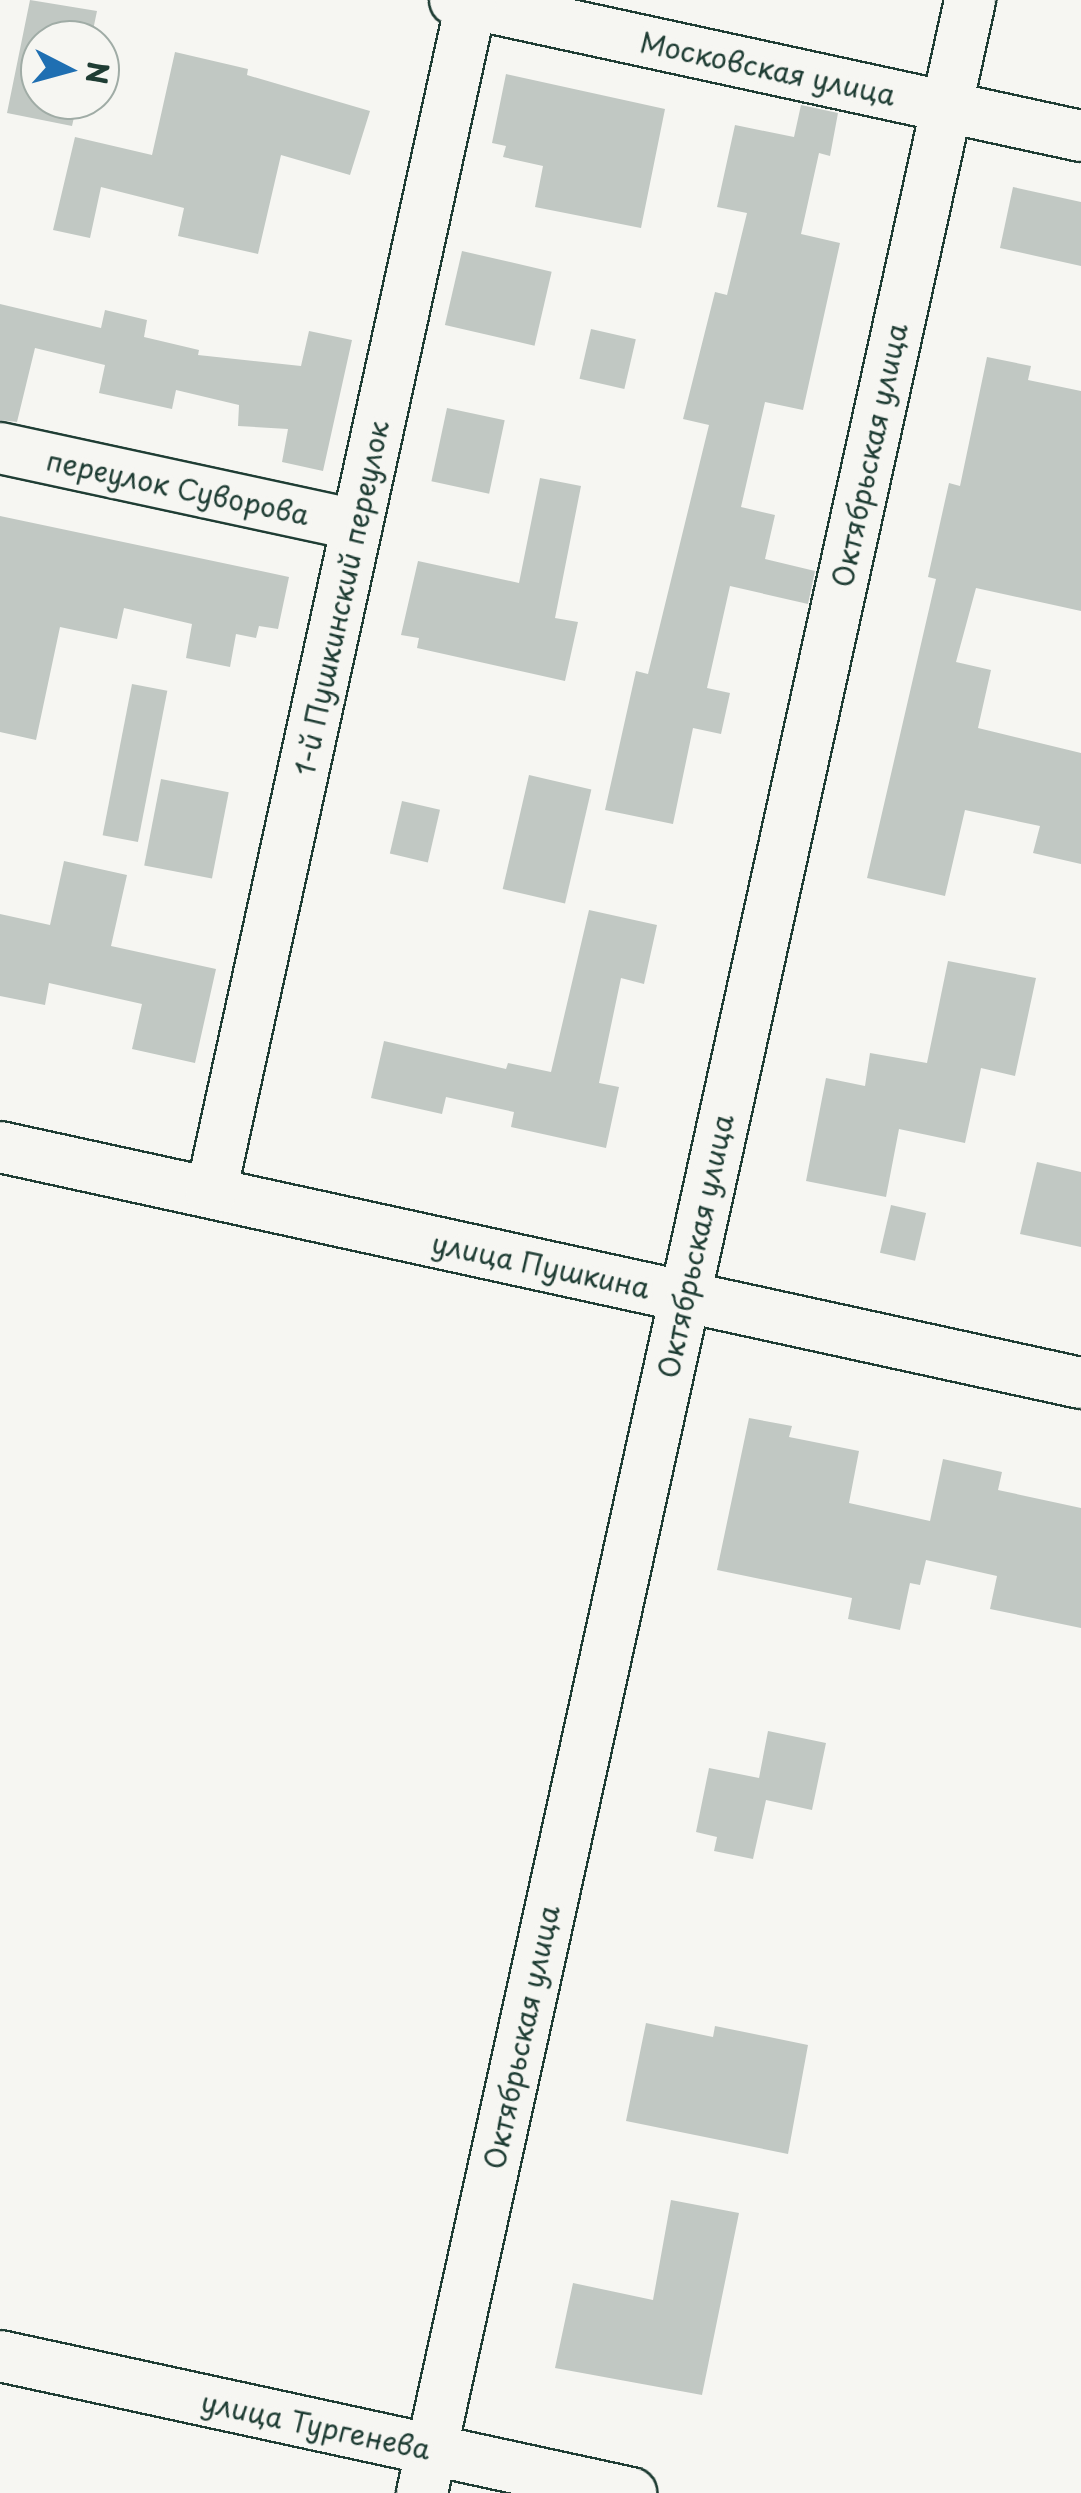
<!DOCTYPE html>
<meta charset="utf-8">
<style>
body{margin:0}
#map{position:relative;width:1081px;height:2493px;overflow:hidden;background:#f6f6f2;font-family:"Playpen Sans",sans-serif}
div>[style]{position:absolute}
[style*='--x']{left:calc(var(--x)*1px);top:calc(var(--y)*1px);width:calc(var(--w)*1px);rotate:calc(var(--a)*1deg)}
.building>*{inset:0;background:#c1c8c3;transform-origin:0 0}
.roads{filter:drop-shadow(2px 0 #1f3d34) drop-shadow(-2px 0 #1f3d34) drop-shadow(0 2px #1f3d34) drop-shadow(0 -2px #1f3d34)}
.minor>*{height:50px;margin:-25px;padding:0 25px;transform-origin:25px;border-radius:25px;background:#f6f6f2}
span{translate:-50% -50%;white-space:nowrap;text-align:center;line-height:1.15;-webkit-text-stroke:10px #f6f6f2;paint-order:stroke}
.street-label{font-size:28px;color:#1f3d34}
.north{position:absolute;left:20px;top:20px;width:100px;height:100px;box-sizing:border-box;background:#f6f6f2;border:2px solid #a0aca6;border-radius:50%;rotate:96deg;font-size:28px;font-weight:700;line-height:40px;text-align:center;color:#1f3d34}
.north::after{content:'';display:block;margin:auto;width:35px;height:45px;background:#1f6fb2;clip-path:polygon(50% 0,100% 100%,50% 72%,0 100%)}
</style>
<div id="map">
<div class="building">
<i style="clip-path:polygon(30px 0,97px 11px,91px 40px,40px 40px,40px 100px,78px 100px,72px 126px,7px 113px)"></i>
<i style="clip-path:polygon(175px 52px,248px 69px,247px 75px,370px 111px,350px 175px,281px 155px,258px 254px,178px 236px,184px 208px,101px 187px,90px 238px,53px 230px,75px 137px,152px 155px)"></i>
<i style="clip-path:polygon(506px 74px,665px 109px,641px 228px,535px 207px,543px 166px,503px 157px,506px 146px,492px 143px)"></i>
<i style="clip-path:polygon(801px 105px,838px 113px,830px 156px,819px 153px,801px 234px,840px 243px,803px 410px,765px 402px,741px 507px,775px 515px,765px 559px,815px 571px,808px 604px,730px 586px,707px 688px,730px 693px,721px 734px,693px 728px,673px 824px,605px 810px,636px 671px,648px 674px,709px 425px,683px 419px,715px 292px,727px 295px,747px 213px,717px 207px,735px 125px,794px 137px)"></i>
<i style="clip-path:polygon(1013px 187px,1081px 202px,1081px 266px,1000px 248px)"></i>
<i style="left:462px;top:251px;width:92px;height:76px;rotate:13deg"></i>
<i style="clip-path:polygon(0 304px,101px 328px,105px 310px,147px 320px,144px 337px,199px 350px,198px 355px,301px 366px,309px 331px,352px 340px,323px 471px,282px 462px,288px 429px,238px 426px,239px 405px,176px 390px,172px 409px,99px 393px,105px 365px,35px 348px,17px 422px,0 420px)"></i>
<i style="left:591px;top:329px;width:46px;height:51px;rotate:13deg"></i>
<i style="clip-path:polygon(987px 357px,1031px 366px,1028px 380px,1081px 391px,1081px 611px,976px 588px,956px 662px,991px 670px,978px 728px,1081px 753px,1081px 864px,1033px 853px,1040px 826px,965px 810px,945px 896px,867px 878px,936px 579px,928px 577px,949px 483px,960px 486px)"></i>
<i style="left:447px;top:408px;width:59px;height:75px;rotate:12deg"></i>
<i style="clip-path:polygon(540px 478px,581px 486px,555px 618px,578px 622px,565px 681px,417px 648px,419px 638px,401px 635px,418px 561px,519px 583px)"></i>
<i style="clip-path:polygon(0 516px,289px 577px,278px 629px,259px 626px,256px 638px,236px 634px,230px 667px,186px 658px,192px 624px,124px 608px,117px 639px,60px 627px,36px 740px,0 732px)"></i>
<i style="left:132px;top:684px;width:36px;height:154px;rotate:11deg"></i>
<i style="left:529px;top:775px;width:64px;height:117px;rotate:13deg"></i>
<i style="left:161px;top:779px;width:69px;height:88px;rotate:11deg"></i>
<i style="left:402px;top:801px;width:39px;height:54px;rotate:13deg"></i>
<i style="clip-path:polygon(64px 861px,127px 875px,111px 946px,216px 969px,195px 1063px,132px 1049px,142px 1004px,49px 983px,45px 1005px,0 996px,0 914px,50px 925px)"></i>
<i style="clip-path:polygon(589px 910px,657px 925px,644px 984px,621px 978px,599px 1083px,619px 1087px,606px 1148px,511px 1127px,514px 1112px,446px 1097px,442px 1114px,371px 1098px,384px 1041px,506px 1069px,508px 1063px,551px 1072px)"></i>
<i style="clip-path:polygon(948px 961px,1036px 978px,1015px 1076px,981px 1068px,965px 1143px,899px 1129px,886px 1197px,806px 1181px,826px 1078px,865px 1086px,870px 1053px,927px 1063px)"></i>
<i style="clip-path:polygon(1037px 1162px,1081px 1172px,1081px 1247px,1020px 1234px)"></i>
<i style="left:891px;top:1205px;width:36px;height:49px;rotate:13deg"></i>
<i style="clip-path:polygon(749px 1418px,792px 1426px,789px 1437px,859px 1451px,849px 1503px,930px 1521px,943px 1459px,1002px 1472px,998px 1490px,1081px 1508px,1081px 1628px,990px 1609px,997px 1576px,926px 1560px,920px 1585px,910px 1583px,900px 1630px,848px 1619px,852px 1598px,717px 1570px)"></i>
<i style="clip-path:polygon(768px 1731px,826px 1743px,812px 1810px,766px 1800px,753px 1859px,714px 1851px,717px 1837px,696px 1832px,709px 1768px,759px 1778px)"></i>
<i style="clip-path:polygon(646px 2023px,713px 2037px,715px 2026px,808px 2045px,788px 2154px,626px 2121px)"></i>
<i style="clip-path:polygon(671px 2200px,739px 2213px,702px 2395px,555px 2368px,573px 2283px,653px 2300px)"></i>
</div>
<div class="roads">
<div class="minor">
<i style="--x:455;--y:0;--w:641;--a:12.26"></i>
<i style="--x:0;--y:448;--w:365;--a:12.2"></i>
<i style="--x:0;--y:1147;--w:1106;--a:12.32"></i>
<i style="--x:211;--y:1193;--w:1217;--a:-77.67"></i>
<i style="--x:0;--y:2356;--w:646;--a:12.25"></i>
<i style="--x:422;--y:2493;--w:2553;--a:-77.6"></i>
</div>
</div>
<div class="street-label">
<span style="left:768px;top:68px;rotate:12deg">Московская улица</span>
<span style="left:869px;top:455px;rotate:-78deg">Октябрьская улица</span>
<span style="left:178px;top:487px;rotate:12deg">переулок Суворова</span>
<span style="left:341px;top:598px;rotate:-78deg">1-й Пушкинский переулок</span>
<span style="left:695px;top:1246px;rotate:-78deg">Октябрьская улица</span>
<span style="left:541px;top:1265px;rotate:12deg">улица Пушкина</span>
<span style="left:521px;top:2037px;rotate:-78deg">Октябрьская улица</span>
<span style="left:316px;top:2425px;rotate:12deg">улица Тургенева</span>
</div>
<div class="north">N</div>
</div>
